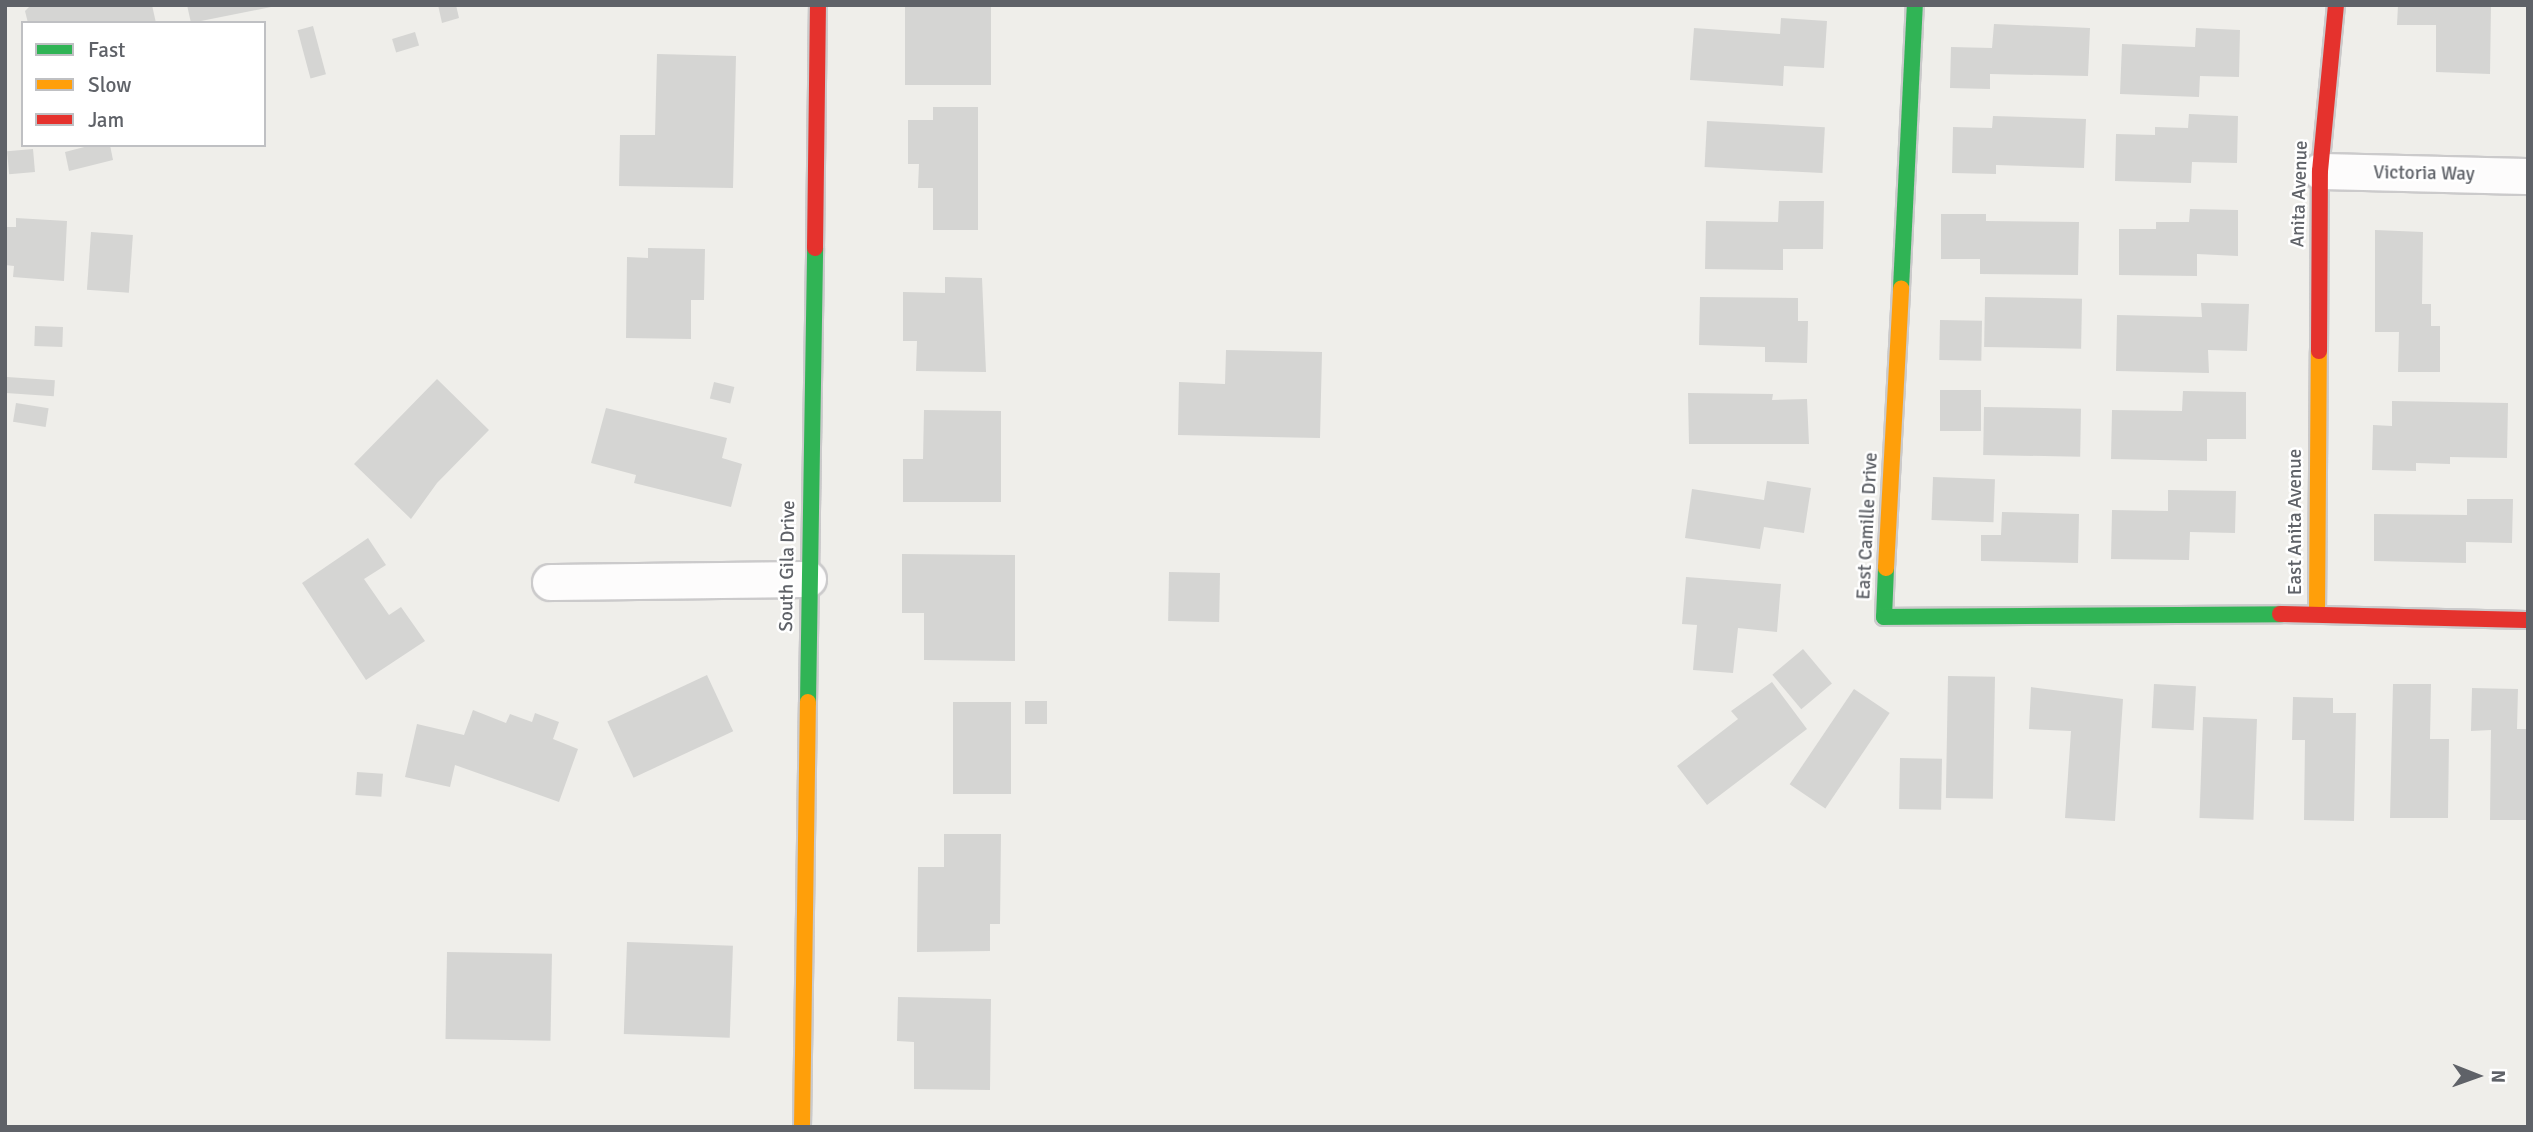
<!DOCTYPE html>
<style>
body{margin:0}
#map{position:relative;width:2533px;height:1132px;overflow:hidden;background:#efeeea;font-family:Signika,sans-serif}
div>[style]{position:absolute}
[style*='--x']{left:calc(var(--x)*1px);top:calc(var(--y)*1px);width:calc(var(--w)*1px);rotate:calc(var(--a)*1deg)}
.building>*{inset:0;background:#d5d5d3;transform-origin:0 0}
.roads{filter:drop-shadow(2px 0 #cbcacb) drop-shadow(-2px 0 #cbcacb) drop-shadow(0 2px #cbcacb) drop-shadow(0 -2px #cbcacb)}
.street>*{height:35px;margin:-17.5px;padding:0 17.5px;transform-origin:17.5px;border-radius:17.5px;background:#fdfcfc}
.fast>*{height:16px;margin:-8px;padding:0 8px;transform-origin:8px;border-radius:8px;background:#30b455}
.slow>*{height:16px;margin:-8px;padding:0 8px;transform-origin:8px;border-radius:8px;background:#ff9f0a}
.jam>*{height:16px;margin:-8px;padding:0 8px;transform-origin:8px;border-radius:8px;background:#e5322d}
span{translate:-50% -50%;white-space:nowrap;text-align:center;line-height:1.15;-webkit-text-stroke:5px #fff;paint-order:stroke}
.street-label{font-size:19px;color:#5f6268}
.frame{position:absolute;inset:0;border:7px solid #5f6268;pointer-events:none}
.legend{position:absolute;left:21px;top:21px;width:245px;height:126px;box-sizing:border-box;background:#fff;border:2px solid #bfc0c3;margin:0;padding:9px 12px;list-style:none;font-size:21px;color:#5f6268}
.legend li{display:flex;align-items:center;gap:14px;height:35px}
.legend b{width:35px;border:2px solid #bfc0c3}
.north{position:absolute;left:2442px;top:1041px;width:70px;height:70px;-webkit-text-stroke:5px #fff;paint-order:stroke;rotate:91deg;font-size:19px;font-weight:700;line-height:28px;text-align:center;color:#5f6268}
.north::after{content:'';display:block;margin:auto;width:24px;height:32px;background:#5f6268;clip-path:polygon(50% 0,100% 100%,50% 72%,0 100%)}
</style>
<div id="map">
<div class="building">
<i style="clip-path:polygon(31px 5px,152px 5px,156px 23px,28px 23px,25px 11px)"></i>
<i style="clip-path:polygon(187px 5px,276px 5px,276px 6px,191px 23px)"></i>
<i style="clip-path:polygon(438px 5px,456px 5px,459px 18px,442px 23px)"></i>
<i style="left:905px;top:5px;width:86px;height:80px"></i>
<i style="clip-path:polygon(2398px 5px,2491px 5px,2490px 74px,2436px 72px,2436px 25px,2397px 25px)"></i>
<i style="clip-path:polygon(1781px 18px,1827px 21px,1824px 68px,1784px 66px,1783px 86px,1690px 80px,1694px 28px,1780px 34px)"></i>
<i style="clip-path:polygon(1994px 24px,2090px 28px,2088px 76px,1990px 74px,1990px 89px,1950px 88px,1951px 47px,1992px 48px)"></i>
<i style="left:313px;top:26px;width:50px;height:16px;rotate:75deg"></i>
<i style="clip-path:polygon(2196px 28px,2240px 30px,2239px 77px,2200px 76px,2199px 97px,2120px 94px,2122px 44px,2195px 47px)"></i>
<i style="left:415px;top:32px;width:14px;height:24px;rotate:73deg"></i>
<i style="clip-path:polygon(657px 54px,736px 56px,733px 188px,619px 186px,620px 135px,655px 135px)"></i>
<i style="clip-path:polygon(933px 107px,978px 107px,978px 230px,933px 230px,933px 188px,918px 188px,919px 164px,908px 164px,908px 120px,933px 120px)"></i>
<i style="clip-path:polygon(2189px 114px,2238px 116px,2237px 163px,2192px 162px,2191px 183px,2115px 181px,2116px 134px,2155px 135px,2155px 127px,2188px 128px)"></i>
<i style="clip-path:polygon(1993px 116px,2086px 119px,2084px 168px,1996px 165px,1996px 174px,1952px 173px,1953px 127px,1992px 128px)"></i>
<i style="left:1707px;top:121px;width:118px;height:46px;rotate:3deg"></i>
<i style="clip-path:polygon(92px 145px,110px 145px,113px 160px,69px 171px,65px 152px)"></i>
<i style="left:33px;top:149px;width:23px;height:26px;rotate:85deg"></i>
<i style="clip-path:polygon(1779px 201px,1824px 201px,1823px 249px,1783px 249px,1783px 270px,1705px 269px,1706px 221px,1778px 222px)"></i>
<i style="clip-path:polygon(2190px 209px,2238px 210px,2238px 256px,2197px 254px,2197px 276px,2119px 275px,2119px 229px,2156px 229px,2156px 222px,2189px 222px)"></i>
<i style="clip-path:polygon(1941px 214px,1986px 214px,1986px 221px,2079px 222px,2078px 275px,1980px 274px,1980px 259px,1941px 259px)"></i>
<i style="clip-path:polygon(16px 218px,67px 221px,64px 281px,13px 277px,14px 266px,5px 265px,5px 227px,16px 227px)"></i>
<i style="clip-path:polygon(2375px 230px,2423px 232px,2422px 304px,2431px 304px,2431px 326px,2440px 326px,2440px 372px,2398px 372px,2399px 332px,2375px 332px)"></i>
<i style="left:91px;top:232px;width:42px;height:58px;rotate:4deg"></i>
<i style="clip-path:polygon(648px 248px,705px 249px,704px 300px,691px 300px,691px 339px,626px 338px,627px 257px,648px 258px)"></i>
<i style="clip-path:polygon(945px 277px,982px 278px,986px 372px,916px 371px,917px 341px,903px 341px,903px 292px,945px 293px)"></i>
<i style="clip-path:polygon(1700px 297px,1798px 298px,1798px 321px,1808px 321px,1807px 363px,1765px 362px,1765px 347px,1699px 345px)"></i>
<i style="left:1985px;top:297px;width:97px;height:50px;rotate:1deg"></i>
<i style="clip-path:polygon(2201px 303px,2249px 304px,2247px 351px,2208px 350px,2209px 373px,2116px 371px,2117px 315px,2202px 317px)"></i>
<i style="left:1940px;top:320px;width:42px;height:40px;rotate:1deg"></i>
<i style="left:35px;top:326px;width:28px;height:20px;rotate:2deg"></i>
<i style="clip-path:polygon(1226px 350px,1322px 352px,1320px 438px,1178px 435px,1179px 382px,1225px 384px)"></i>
<i style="left:7px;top:377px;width:48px;height:16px;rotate:4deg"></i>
<i style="clip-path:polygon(437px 379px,489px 430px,437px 483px,411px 519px,354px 464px)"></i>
<i style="left:714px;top:382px;width:21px;height:17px;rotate:14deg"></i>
<i style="left:1940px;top:390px;width:41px;height:41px"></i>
<i style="clip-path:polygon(2183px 391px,2246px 392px,2246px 439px,2207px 439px,2207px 461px,2111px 459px,2112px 410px,2182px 411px)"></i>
<i style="clip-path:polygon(1688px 393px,1773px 394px,1772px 400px,1807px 399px,1809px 444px,1689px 444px)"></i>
<i style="clip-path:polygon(2392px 401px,2508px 403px,2507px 458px,2450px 457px,2450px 464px,2416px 463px,2416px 471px,2372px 470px,2373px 425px,2392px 426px)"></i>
<i style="left:16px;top:403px;width:33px;height:19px;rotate:9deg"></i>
<i style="left:1984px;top:407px;width:97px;height:48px;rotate:1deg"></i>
<i style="clip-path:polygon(606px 408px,727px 438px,722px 458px,742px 464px,731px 507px,634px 483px,636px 475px,591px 463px)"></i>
<i style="clip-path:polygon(924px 410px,1001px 411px,1001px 502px,903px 502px,903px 459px,923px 459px)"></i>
<i style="left:1933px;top:477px;width:62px;height:43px;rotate:2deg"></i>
<i style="clip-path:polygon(1767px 481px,1811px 488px,1804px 533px,1764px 527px,1760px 549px,1685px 538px,1692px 489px,1764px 500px)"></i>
<i style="clip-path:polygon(2168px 490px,2236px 491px,2235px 533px,2190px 532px,2189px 560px,2111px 559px,2112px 510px,2168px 511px)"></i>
<i style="clip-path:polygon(2467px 499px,2513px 499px,2512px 543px,2466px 542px,2466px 563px,2374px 561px,2374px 514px,2467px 515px)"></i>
<i style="clip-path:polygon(2002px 512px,2079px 514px,2078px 563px,1981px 561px,1981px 535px,2001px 535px)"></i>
<i style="clip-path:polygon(368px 538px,386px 565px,364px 579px,389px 615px,401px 607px,425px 641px,366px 680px,302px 583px)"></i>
<i style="clip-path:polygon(902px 554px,1015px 555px,1015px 661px,924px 660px,924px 613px,902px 613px)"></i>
<i style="left:1169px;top:572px;width:51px;height:49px;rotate:1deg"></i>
<i style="clip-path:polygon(1686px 577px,1781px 584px,1777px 632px,1738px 628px,1733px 673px,1693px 670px,1697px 625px,1682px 624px)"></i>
<i style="left:1803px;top:649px;width:45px;height:40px;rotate:50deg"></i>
<i style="left:707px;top:675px;width:62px;height:110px;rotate:65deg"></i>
<i style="left:1948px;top:676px;width:47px;height:122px;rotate:1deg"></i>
<i style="clip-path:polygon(1772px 682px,1807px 729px,1707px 805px,1677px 766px,1738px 719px,1731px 711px)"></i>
<i style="left:2154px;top:684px;width:42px;height:44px;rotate:3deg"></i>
<i style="clip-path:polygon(2393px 684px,2431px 684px,2430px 739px,2449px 739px,2448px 818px,2390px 818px)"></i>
<i style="clip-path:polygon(2031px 687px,2123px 699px,2115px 821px,2065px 818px,2071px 731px,2029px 729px)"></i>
<i style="clip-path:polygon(2472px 688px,2518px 689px,2517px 729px,2528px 729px,2528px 820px,2490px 820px,2491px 730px,2471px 731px)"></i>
<i style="left:1854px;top:689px;width:43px;height:115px;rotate:34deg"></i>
<i style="clip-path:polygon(2293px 697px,2333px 698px,2333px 713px,2356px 713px,2354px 821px,2304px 820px,2305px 740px,2292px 740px)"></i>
<i style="left:1025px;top:701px;width:22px;height:23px"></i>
<i style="left:953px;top:702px;width:58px;height:92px"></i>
<i style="clip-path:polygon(473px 710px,506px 723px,510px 714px,532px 722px,535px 713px,559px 722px,553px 739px,578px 749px,559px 802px,455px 765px,450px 787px,405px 777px,417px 724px,464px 735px)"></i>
<i style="left:2203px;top:717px;width:54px;height:101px;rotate:2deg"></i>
<i style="left:1900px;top:758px;width:42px;height:51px;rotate:1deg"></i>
<i style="left:357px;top:772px;width:26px;height:23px;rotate:4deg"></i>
<i style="clip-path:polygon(944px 834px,1001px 834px,1000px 924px,990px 924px,990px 951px,917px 952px,918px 867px,944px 867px)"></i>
<i style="left:627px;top:942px;width:106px;height:92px;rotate:2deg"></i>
<i style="left:447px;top:952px;width:105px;height:87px;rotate:1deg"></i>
<i style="clip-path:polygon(898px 997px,991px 999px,990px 1090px,914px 1089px,914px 1042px,897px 1041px)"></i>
</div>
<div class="roads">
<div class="street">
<i style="--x:2320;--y:171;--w:208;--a:1.4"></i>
<i style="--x:550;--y:582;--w:258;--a:-0.7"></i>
</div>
<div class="fast">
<i style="--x:1901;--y:288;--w:283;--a:-87.2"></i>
<i style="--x:1886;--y:568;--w:49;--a:92.3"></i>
<i style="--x:1884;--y:617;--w:396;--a:-0.4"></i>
<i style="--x:808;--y:702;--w:454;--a:-89.1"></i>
</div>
<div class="slow">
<i style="--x:1886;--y:568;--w:280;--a:-86.9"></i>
<i style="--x:2317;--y:614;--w:263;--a:-89.6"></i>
<i style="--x:802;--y:1127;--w:425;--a:-89.2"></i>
</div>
<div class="jam">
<i style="--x:815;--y:248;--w:243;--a:-89.3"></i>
<i style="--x:2319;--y:351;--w:180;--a:-89.7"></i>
<i style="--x:2320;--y:171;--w:167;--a:-84.5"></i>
<i style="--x:2280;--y:614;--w:248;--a:1.4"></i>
</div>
</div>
<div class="street-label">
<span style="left:2424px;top:174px;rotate:1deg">Victoria Way</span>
<span style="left:2300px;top:194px;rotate:-88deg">Anita Avenue</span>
<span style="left:2296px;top:522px;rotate:-90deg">East Anita Avenue</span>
<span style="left:1868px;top:526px;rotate:-87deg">East Camille Drive</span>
<span style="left:788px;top:566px;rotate:-89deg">South Gila Drive</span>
</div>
<div class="frame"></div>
<ul class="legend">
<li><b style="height:9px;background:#30b455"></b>Fast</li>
<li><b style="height:9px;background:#ff9f0a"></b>Slow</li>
<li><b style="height:9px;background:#e5322d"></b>Jam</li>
</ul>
<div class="north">N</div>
</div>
